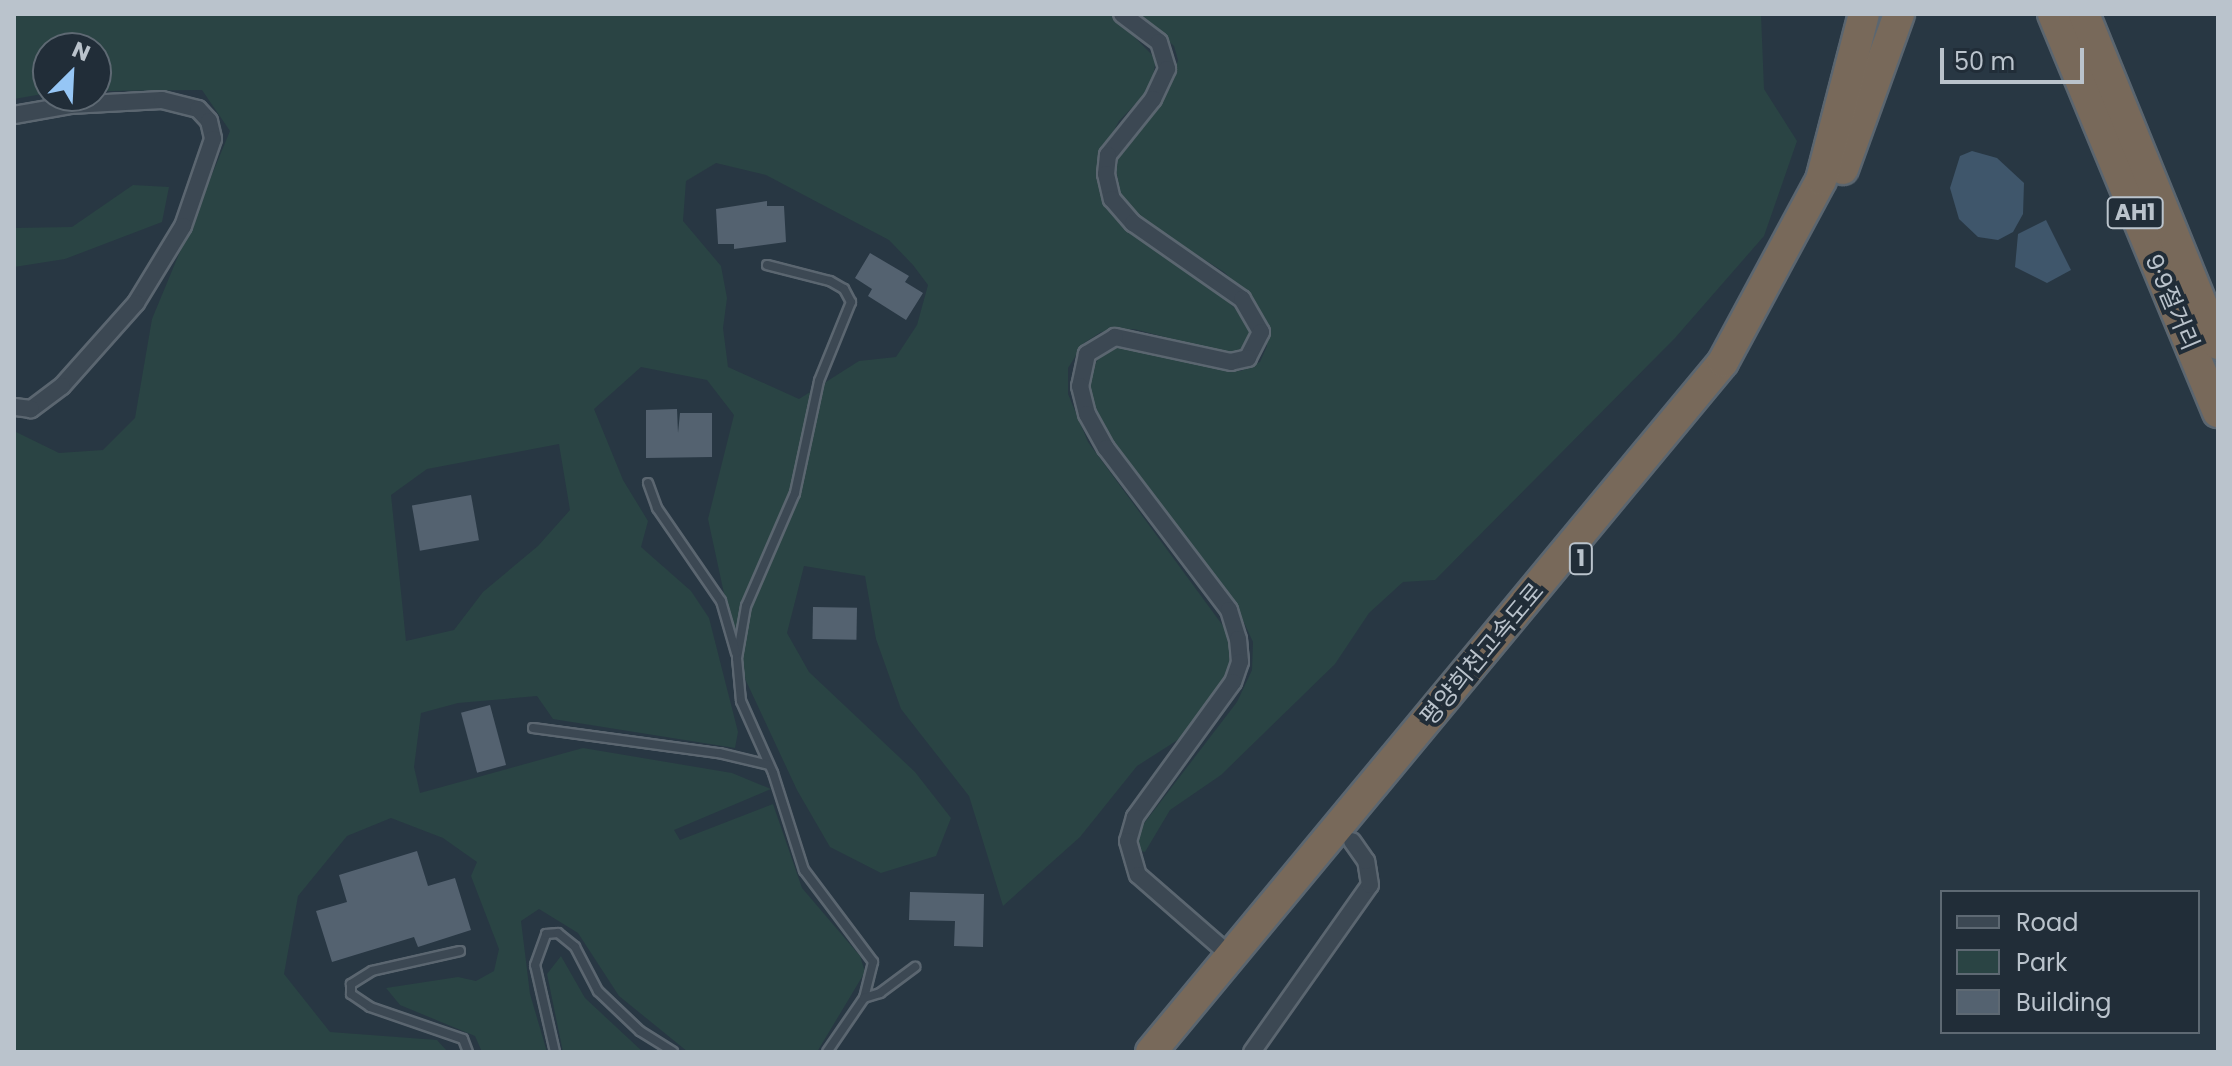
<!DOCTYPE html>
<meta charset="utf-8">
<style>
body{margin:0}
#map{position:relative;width:2232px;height:1066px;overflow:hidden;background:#283743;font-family:Poppins,"Noto Sans KR",sans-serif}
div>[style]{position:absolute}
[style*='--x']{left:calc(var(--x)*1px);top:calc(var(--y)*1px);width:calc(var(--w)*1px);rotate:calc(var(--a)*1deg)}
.green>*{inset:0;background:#2a4444}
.water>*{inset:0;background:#3f566b}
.building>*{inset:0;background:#546270;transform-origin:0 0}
.roads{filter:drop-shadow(2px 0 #5b6670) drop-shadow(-2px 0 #5b6670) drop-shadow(0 2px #5b6670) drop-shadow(0 -2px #5b6670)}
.lane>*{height:8px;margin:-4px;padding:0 4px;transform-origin:4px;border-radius:4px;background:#3c4853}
.street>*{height:16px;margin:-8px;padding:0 8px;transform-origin:8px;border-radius:8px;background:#3c4853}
.highway>*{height:30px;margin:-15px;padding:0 15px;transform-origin:15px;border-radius:15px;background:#78695a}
span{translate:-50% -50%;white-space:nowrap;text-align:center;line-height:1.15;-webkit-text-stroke:8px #212d38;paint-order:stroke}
.shield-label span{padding:2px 6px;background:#212d38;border:2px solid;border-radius:6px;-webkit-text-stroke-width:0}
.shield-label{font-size:22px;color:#bac3cc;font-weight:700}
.street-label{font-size:24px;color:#bac3cc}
.frame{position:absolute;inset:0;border:16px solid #bac3cc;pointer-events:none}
.legend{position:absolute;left:1940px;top:890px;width:260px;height:144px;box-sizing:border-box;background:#212d38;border:2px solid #5e6973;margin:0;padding:10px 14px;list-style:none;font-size:24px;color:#bac3cc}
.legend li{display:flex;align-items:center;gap:16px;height:40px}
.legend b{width:40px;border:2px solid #5e6973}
.north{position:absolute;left:32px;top:32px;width:80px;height:80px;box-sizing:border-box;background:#212d38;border:2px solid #5e6973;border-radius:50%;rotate:24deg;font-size:22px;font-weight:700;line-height:32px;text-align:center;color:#bac3cc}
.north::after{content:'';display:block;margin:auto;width:28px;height:36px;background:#96c6f5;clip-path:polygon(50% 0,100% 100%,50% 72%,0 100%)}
.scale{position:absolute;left:1940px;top:48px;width:144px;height:36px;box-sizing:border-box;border:4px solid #bac3cc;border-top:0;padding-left:10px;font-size:24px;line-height:28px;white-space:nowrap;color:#bac3cc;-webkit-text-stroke:6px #212d38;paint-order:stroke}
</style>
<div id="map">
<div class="green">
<i style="clip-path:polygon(evenodd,14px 14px,1112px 14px,1156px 59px,1151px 88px,1119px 121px,1102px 153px,1099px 188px,1114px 215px,1186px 262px,1244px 317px,1251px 332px,1242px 351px,1222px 352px,1134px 329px,1101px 332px,1084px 343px,1068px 368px,1068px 394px,1088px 442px,1229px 634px,1234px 662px,1222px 684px,1187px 734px,1137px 766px,1080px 837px,1003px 906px,969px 796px,901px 709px,876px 639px,865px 576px,804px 566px,787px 633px,809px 672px,915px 772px,951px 818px,936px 856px,881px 873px,830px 847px,797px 790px,740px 668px,708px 519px,734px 415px,707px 380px,641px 367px,594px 409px,623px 480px,648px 521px,641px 547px,691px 591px,709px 618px,738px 732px,735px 748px,553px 719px,537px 696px,458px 703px,421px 713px,414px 767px,420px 793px,583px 748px,732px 773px,771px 789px,674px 830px,680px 840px,773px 804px,802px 888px,860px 956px,865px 972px,817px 1052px,688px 1052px,619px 996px,578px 933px,539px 909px,521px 921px,530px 994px,547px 1052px,482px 1052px,475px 1036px,400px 1005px,386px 988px,458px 977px,476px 981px,494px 971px,499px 949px,471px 876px,477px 862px,443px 838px,391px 818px,347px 836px,298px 896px,284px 974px,330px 1032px,437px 1040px,448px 1052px,14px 1052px,14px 431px,59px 453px,103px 450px,135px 418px,152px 319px,230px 131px,202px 90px,96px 91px,96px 48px,48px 48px,48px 93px,14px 99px,14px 14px,716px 163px,766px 175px,889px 240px,913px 265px,928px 285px,917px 325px,896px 357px,859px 361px,799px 399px,728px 367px,723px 328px,727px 298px,721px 266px,683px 221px,686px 181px,716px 163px,14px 14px,559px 444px,570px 510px,538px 546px,483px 592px,454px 630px,406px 641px,391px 495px,427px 469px,559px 444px)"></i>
<i style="clip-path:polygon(1139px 14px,1761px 14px,1764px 89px,1797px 141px,1764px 236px,1675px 338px,1435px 580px,1403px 582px,1369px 613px,1335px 664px,1221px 775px,1170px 810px,1145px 852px,1136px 850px,1142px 826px,1237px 702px,1252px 670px,1253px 642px,1240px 614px,1195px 548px,1108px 437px,1091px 403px,1088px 378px,1102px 351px,1126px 344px,1241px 371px,1260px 362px,1267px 346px,1267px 327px,1253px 300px,1224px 272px,1136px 216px,1121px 194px,1116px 170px,1120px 150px,1170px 88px,1178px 60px,1174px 46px)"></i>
<i style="clip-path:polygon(133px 185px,169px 187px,162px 222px,65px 259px,14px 267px,14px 228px,72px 227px)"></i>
<i style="clip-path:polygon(561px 956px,585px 998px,643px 1052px,563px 1052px,547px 974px)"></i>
</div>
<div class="water">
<i style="clip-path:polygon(1972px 151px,1997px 158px,2024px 183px,2023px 214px,2013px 232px,1998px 240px,1978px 237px,1959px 219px,1950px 188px,1960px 156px)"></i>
<i style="clip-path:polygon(2046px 220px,2071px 270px,2047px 283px,2015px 267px,2018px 234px)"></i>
</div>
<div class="building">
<i style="clip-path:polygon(767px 201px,767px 206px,784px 206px,786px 242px,734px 249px,734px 244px,718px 244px,716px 209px)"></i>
<i style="clip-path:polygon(870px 253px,909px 276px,905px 282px,923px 293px,906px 320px,868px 296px,872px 289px,855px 278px)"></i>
<i style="clip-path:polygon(677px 409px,678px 433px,680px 413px,712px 413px,712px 457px,646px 458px,646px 410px)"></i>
<i style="left:471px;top:495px;width:46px;height:60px;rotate:80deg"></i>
<i style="left:813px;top:607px;width:44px;height:32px;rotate:1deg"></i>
<i style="left:490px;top:705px;width:62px;height:30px;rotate:75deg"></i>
<i style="clip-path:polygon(417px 851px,428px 886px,455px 878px,471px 930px,418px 947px,414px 937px,332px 962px,316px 911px,347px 902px,339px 875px)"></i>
<i style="clip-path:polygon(910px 892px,984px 894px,983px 947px,954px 946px,955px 921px,909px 920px)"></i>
</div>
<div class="roads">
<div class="lane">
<i style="--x:767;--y:265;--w:65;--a:14.3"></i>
<i style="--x:830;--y:281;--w:16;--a:30"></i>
<i style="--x:844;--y:289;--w:15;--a:62"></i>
<i style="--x:851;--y:302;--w:85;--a:112.1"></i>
<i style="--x:819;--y:381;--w:115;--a:102.1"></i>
<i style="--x:795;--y:493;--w:123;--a:113.4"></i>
<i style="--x:746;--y:606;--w:53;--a:99.8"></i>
<i style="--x:737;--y:658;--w:43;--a:84.7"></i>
<i style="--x:741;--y:701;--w:79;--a:66"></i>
<i style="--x:773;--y:773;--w:102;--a:72.3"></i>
<i style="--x:804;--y:870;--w:115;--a:53.1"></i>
<i style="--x:873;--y:962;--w:37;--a:104"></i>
<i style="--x:864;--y:998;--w:65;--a:124.4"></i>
<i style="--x:648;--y:483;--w:27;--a:70"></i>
<i style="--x:657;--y:508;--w:113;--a:55.5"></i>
<i style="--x:721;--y:601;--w:54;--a:73.9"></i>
<i style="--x:533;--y:728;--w:188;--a:7.7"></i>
<i style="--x:719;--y:753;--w:51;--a:13.5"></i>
<i style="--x:460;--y:951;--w:90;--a:167.2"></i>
<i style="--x:372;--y:971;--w:25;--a:148"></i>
<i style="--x:351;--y:984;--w:10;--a:90"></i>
<i style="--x:351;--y:994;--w:23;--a:34"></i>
<i style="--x:370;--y:1007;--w:98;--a:19"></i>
<i style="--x:463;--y:1039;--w:14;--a:69"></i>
<i style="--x:864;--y:998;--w:17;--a:-17"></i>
<i style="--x:880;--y:993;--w:44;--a:-36.6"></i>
<i style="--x:555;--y:1052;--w:89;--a:-102.9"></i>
<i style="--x:535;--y:965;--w:33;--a:-70"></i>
<i style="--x:546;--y:934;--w:12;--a:-5"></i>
<i style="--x:558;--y:933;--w:22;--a:39"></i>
<i style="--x:575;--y:947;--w:50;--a:62.4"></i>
<i style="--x:598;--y:991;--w:58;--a:43.6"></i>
<i style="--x:640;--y:1031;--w:39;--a:32"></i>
</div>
<div class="street">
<i style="--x:1122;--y:14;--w:46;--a:37.1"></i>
<i style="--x:1159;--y:42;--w:28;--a:73"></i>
<i style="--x:1167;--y:69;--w:33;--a:115"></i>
<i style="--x:1153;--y:99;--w:72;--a:128.8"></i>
<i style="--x:1108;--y:155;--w:19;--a:96"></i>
<i style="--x:1106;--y:174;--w:26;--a:77"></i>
<i style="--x:1112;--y:199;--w:32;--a:49"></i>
<i style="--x:1133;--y:223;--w:133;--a:34.9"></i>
<i style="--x:1242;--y:299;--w:38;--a:60"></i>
<i style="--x:1261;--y:332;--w:29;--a:117"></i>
<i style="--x:1248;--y:358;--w:17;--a:167"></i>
<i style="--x:1231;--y:362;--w:119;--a:-167.8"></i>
<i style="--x:1115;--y:337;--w:33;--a:149"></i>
<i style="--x:1087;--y:354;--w:33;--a:102"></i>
<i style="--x:1080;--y:386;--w:29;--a:76"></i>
<i style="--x:1087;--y:414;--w:39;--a:61"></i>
<i style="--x:1106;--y:448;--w:203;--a:52.8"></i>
<i style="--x:1229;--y:610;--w:30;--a:73"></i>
<i style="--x:1238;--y:639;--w:23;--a:85"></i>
<i style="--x:1240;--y:662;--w:21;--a:109"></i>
<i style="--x:1233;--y:682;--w:167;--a:126"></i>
<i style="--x:1135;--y:817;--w:25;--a:106"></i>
<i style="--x:1128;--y:841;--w:35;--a:74"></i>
<i style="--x:1138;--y:875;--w:123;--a:41.1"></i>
<i style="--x:14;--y:115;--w:57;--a:-10.1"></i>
<i style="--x:70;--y:105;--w:92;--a:-3.1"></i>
<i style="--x:162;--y:100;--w:37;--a:14"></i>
<i style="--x:198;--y:109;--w:16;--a:47"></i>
<i style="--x:209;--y:121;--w:18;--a:77"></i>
<i style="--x:213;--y:139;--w:92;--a:109"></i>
<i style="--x:183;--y:226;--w:90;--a:121.4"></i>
<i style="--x:136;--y:303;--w:111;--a:131.7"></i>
<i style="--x:62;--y:386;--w:39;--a:143"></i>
<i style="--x:31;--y:409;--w:17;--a:-173"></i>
<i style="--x:1252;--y:1052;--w:204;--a:-54.8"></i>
<i style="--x:1370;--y:885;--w:24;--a:-99"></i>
<i style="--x:1366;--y:861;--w:24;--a:-125"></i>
</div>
<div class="highway">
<i style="--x:2053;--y:14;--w:431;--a:67.5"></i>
<i style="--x:2084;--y:14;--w:356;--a:67.9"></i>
<i style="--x:1843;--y:169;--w:165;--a:-70.1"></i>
<i style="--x:1151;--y:1052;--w:896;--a:-50.34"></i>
<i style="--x:1723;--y:362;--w:207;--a:-61.7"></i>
<i style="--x:1821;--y:180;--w:171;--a:-75.5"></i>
</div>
</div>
<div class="shield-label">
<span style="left:2135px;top:213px">AH1</span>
<span style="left:1581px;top:559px">1</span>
</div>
<div class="street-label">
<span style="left:2172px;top:302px;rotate:67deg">9·9절거리</span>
<span style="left:1482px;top:654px;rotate:-50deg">평양희천고속도로</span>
</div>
<div class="frame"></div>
<ul class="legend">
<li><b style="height:10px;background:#3c4853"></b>Road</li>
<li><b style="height:22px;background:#2a4444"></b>Park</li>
<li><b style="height:22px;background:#546270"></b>Building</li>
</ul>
<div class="north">N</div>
<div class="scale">50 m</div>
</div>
